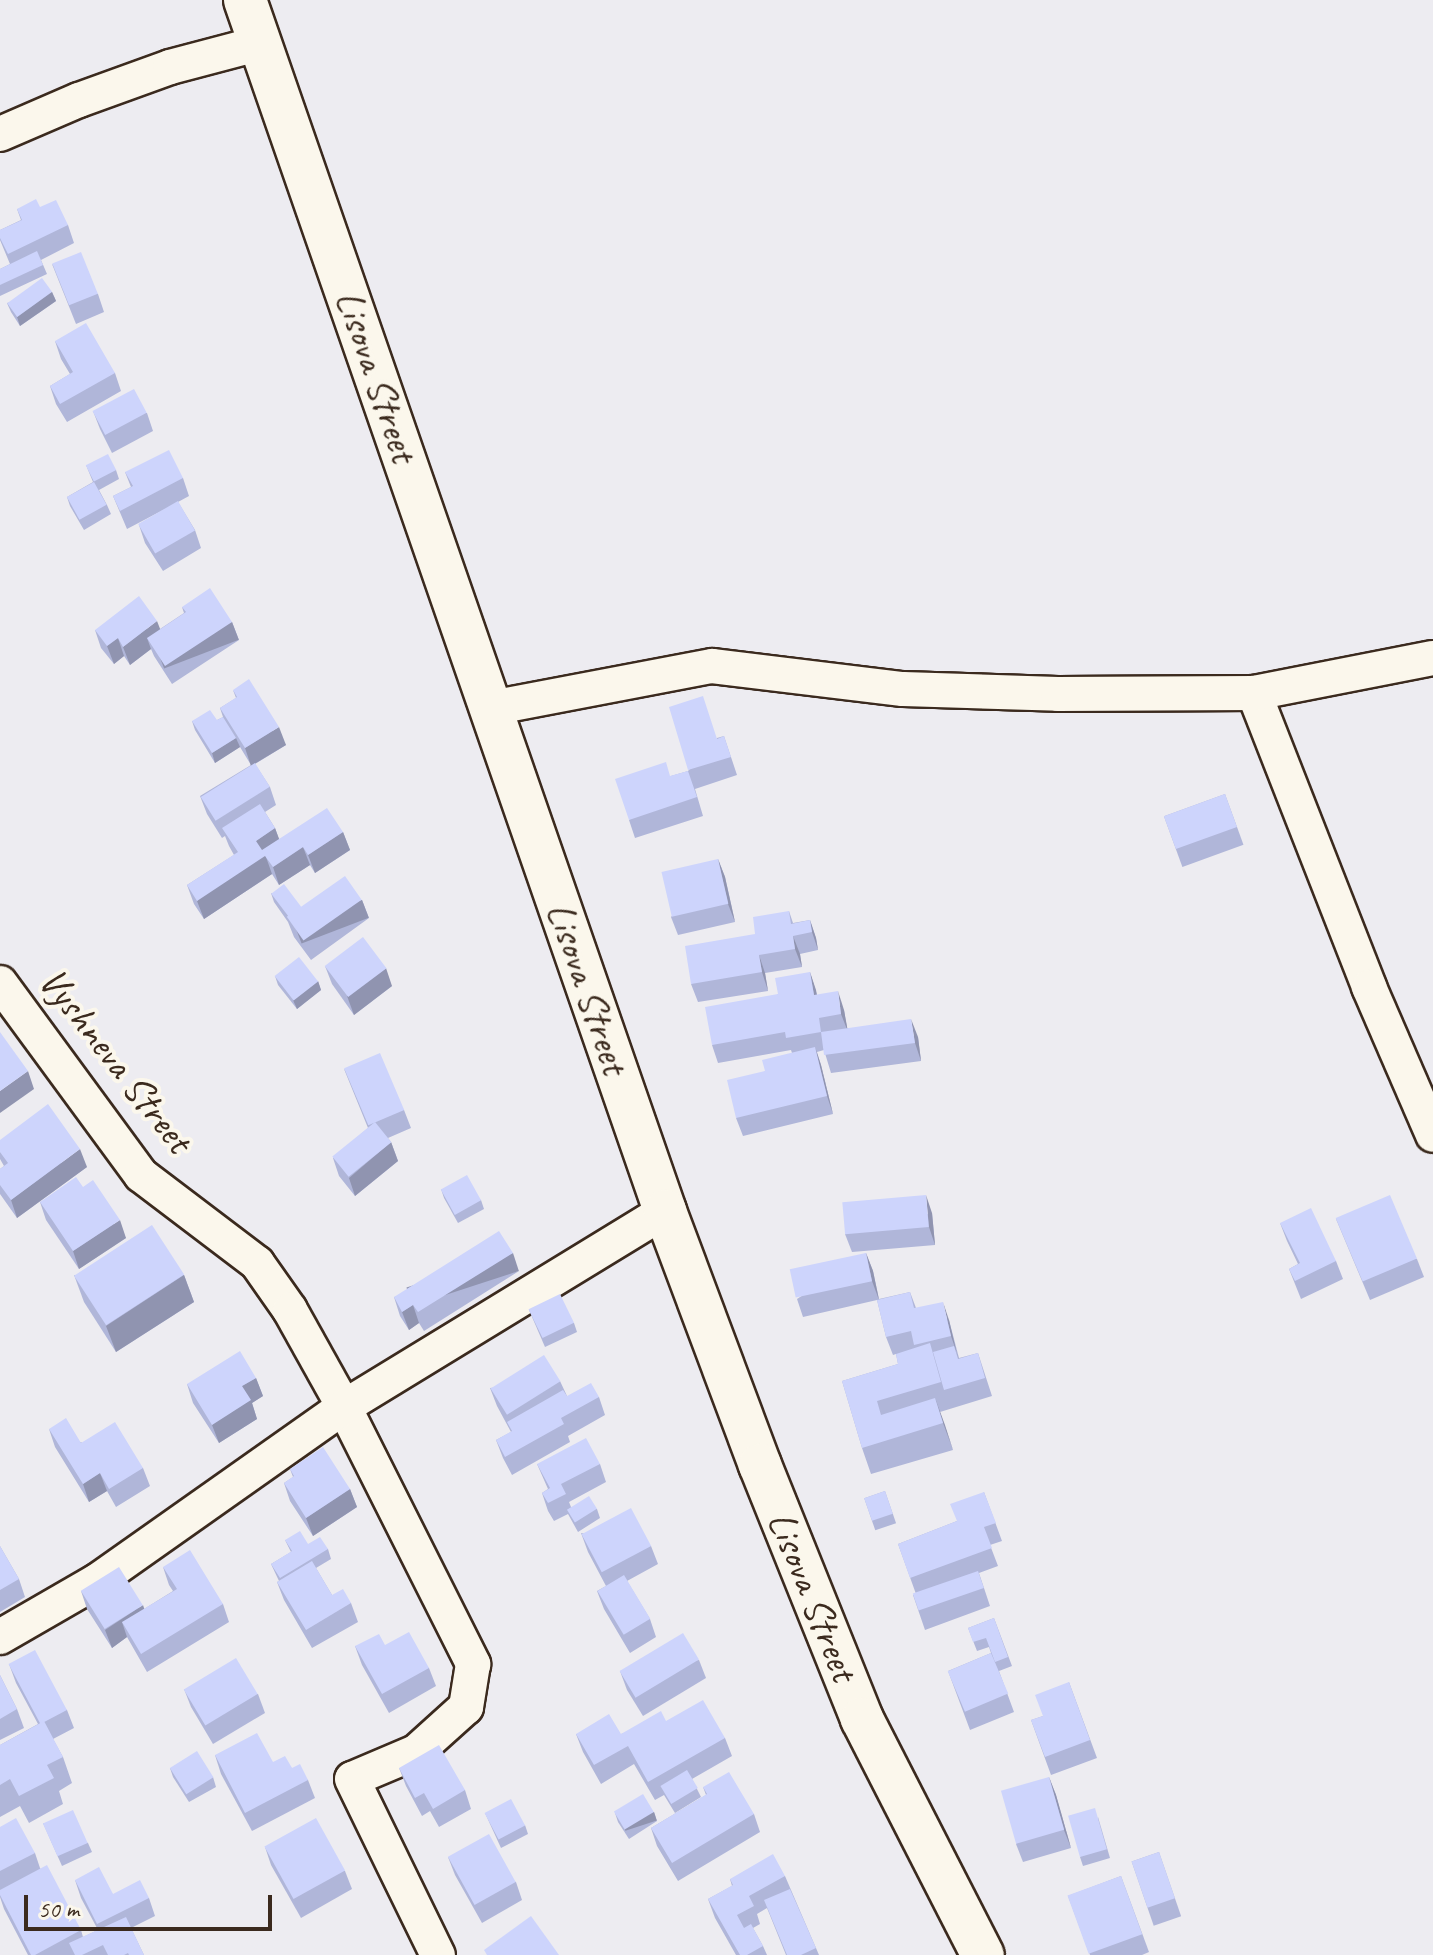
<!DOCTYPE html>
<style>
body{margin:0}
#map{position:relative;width:1433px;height:1955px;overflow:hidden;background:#edecf1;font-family:Caveat,sans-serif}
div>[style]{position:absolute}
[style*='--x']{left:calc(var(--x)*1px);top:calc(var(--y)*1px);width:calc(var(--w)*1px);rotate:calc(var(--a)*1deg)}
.roads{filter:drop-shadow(2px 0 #3b2a1e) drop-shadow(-2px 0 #3b2a1e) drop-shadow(0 2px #3b2a1e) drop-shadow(0 -2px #3b2a1e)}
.minor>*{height:34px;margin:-17px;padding:0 17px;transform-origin:17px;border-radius:17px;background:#fbf7ec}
.tertiary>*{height:42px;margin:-21px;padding:0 21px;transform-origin:21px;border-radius:21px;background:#fbf7ec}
.wall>*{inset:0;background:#b0b6d9;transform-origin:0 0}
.shaded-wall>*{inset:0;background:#9094b0;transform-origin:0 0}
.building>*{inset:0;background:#cdd4fc;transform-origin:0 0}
span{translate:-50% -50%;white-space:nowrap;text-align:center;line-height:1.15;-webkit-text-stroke:8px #fbf7ec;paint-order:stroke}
.street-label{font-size:40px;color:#3b2a1e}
.scale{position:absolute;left:24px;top:1895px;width:248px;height:36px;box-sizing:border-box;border:4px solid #3b2a1e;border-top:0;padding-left:10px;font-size:24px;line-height:28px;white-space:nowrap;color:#3b2a1e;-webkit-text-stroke:6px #fbf7ec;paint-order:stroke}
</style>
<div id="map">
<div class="roads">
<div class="minor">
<i style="--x:0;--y:134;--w:86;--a:-23.3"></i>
<i style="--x:79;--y:100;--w:97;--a:-19.9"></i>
<i style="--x:170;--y:67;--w:94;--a:-14.8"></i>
<i style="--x:1254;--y:693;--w:316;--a:68.6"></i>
<i style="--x:1369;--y:987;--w:161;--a:66.6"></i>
<i style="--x:491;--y:708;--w:225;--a:-10.8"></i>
<i style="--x:712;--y:666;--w:192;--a:6.9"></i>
<i style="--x:903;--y:689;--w:155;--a:1.8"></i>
<i style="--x:1058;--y:694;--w:196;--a:-0.3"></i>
<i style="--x:1254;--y:693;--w:182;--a:-11.1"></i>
<i style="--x:0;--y:983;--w:238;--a:53.7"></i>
<i style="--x:141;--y:1175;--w:146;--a:37.2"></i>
<i style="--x:257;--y:1263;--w:57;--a:54.9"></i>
<i style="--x:290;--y:1310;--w:111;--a:60.9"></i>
<i style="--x:344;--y:1407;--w:288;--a:63.3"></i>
<i style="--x:473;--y:1664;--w:44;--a:99.2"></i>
<i style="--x:466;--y:1707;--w:67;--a:138"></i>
<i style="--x:416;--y:1752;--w:69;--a:157.1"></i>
<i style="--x:352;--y:1779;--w:196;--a:64"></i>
<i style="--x:0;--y:1637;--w:112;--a:-30"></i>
<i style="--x:97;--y:1581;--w:302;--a:-35.2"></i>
<i style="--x:344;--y:1407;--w:376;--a:-31.4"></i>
</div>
<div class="tertiary">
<i style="--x:245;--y:0;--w:1282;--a:70.87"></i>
<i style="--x:665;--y:1211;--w:271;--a:69.5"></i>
<i style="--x:760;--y:1465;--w:274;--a:68.1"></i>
<i style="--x:862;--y:1719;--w:265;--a:62.9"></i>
</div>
</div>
<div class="wall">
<i style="clip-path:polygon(40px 207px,68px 225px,74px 243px,41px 260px,47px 274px,0 296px,0 269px,10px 264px,0 240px,0 230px,21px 220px,17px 209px)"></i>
<i style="clip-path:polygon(52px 264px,98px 294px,104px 312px,76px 324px)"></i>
<i style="clip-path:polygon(52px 292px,56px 301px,20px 326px,11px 312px,7px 303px)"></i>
<i style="clip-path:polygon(55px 341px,115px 373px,121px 391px,67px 422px,56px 404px,50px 386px,70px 374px,61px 359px)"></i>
<i style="clip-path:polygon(93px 411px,147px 413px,153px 431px,112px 453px,100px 429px)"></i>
<i style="clip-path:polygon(86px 465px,116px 470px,119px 479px,99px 490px,107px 505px,111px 514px,84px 530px,70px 506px,67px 497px,93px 482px)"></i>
<i style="clip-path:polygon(125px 472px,183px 478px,189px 496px,178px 502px,195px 530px,201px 548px,163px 571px,145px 543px,139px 525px,165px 509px,127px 529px,113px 496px,131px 487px)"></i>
<i style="clip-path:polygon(182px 607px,232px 622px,239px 640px,172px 684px,154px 656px,151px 649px,130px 665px,124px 656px,114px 664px,101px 648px,95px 630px,160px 629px,184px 613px)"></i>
<i style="clip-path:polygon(233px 690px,286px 745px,255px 764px,270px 787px,276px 805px,265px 812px,275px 828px,279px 839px,343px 832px,350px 850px,315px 873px,310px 865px,279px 885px,272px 874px,204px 919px,194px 904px,187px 885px,234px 855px,229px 846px,225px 836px,222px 838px,207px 814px,200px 796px,251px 765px,240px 747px,215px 763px,195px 730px,192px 721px,217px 720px,223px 717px,220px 708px,236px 698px)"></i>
<i style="clip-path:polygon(724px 736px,737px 775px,695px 789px,703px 816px,635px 838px,629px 820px,671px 776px,688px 771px,717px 738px)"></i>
<i style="left:1225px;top:794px;width:54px;height:65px;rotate:70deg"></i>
<i style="clip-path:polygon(718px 859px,725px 877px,735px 922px,678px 935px,671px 917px)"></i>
<i style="clip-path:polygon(271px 893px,302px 908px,362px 900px,369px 918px,311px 960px,294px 937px,288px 922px,274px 902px)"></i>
<i style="clip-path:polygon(789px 911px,793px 923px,810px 920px,816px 938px,818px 950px,800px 954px,802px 967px,765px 973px,768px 991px,698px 1002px,691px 984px)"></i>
<i style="clip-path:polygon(325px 966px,392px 986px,354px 1015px,332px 984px)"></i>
<i style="clip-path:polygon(810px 972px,817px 995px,844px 1010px,847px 1028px,918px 1037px,921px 1061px,831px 1073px,824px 1050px,817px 1052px,821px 1065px,833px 1114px,743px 1136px,736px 1118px,765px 1071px,792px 1053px,791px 1050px,718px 1063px,712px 1045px,778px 994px)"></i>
<i style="clip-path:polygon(275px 976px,318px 981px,321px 990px,297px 1009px,278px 985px)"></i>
<i style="clip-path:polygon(344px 1069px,404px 1110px,411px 1128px,388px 1138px,391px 1142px,398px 1161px,355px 1196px,339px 1176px,333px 1158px,368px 1128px)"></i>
<i style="clip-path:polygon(0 1152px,87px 1167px,17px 1218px,0 1194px,0 1169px,4px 1166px,0 1159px)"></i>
<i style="clip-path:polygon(83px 1187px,126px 1238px,79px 1269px,46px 1220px,40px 1202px)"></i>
<i style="clip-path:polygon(441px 1189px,481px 1200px,484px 1209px,458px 1223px,444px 1198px)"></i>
<i style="clip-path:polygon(932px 1213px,935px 1245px,852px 1252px,845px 1234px)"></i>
<i style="clip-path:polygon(1336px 1219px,1417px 1259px,1424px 1277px,1370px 1300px)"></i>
<i style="clip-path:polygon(1280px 1223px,1336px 1261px,1343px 1279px,1301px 1299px,1289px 1269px,1298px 1264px,1287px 1241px)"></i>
<i style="clip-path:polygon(866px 1253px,873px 1271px,879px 1299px,910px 1292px,916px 1308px,949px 1320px,959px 1358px,978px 1353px,992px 1396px,940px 1412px,953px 1450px,871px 1474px,862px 1448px,842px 1381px,898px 1364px,896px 1354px,893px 1355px,886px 1337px,877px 1300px,803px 1317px,797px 1299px)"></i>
<i style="clip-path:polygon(519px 1271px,424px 1331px,419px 1323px,409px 1330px,400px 1316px,394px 1297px)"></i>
<i style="clip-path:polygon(74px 1275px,184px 1275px,194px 1302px,116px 1352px,84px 1302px)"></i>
<i style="clip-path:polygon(529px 1310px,574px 1323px,577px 1332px,545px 1347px)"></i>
<i style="clip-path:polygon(256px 1378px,263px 1396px,252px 1403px,257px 1419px,219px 1443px,193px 1403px,187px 1384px)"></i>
<i style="clip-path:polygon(560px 1381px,567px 1396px,599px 1397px,605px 1415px,568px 1436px,570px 1442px,512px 1475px,503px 1458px,496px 1440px,511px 1432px,497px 1406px,490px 1388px)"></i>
<i style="clip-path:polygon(49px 1429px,143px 1468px,150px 1486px,116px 1507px,107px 1491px,89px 1502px,55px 1447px)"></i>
<i style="clip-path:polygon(537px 1464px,600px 1464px,606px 1482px,569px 1502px,571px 1507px,597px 1509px,600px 1518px,578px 1532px,568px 1514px,554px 1521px,548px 1511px,542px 1493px,548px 1489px)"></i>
<i style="clip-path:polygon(290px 1469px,350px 1489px,357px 1507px,313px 1536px,290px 1501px,284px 1483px,293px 1477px)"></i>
<i style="left:885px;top:1491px;width:34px;height:22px;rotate:71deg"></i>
<i style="clip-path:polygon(984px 1492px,1002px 1541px,990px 1545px,998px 1566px,979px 1573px,990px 1606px,925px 1630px,913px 1595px,916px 1594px,898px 1544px,957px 1521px)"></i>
<i style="clip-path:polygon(581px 1533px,651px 1546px,658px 1564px,627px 1581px,650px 1619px,656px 1637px,630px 1653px,604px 1609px,597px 1591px,606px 1586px,588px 1552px)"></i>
<i style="clip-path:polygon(285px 1540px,308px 1544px,328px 1549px,331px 1559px,316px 1568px,332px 1595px,351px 1603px,358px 1622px,312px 1648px,284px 1600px,277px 1582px,279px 1581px,271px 1564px,291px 1552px)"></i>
<i style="clip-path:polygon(0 1546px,19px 1579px,25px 1597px,0 1612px)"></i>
<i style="clip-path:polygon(163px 1567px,223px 1604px,229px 1622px,147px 1672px,127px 1637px,112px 1648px,87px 1609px,81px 1591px,144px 1609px,173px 1591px,169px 1585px)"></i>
<i style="clip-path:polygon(994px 1618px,1012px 1666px,999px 1671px,1014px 1712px,970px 1730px,948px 1671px,991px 1653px,989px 1647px,977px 1651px,968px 1628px)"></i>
<i style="clip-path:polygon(385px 1645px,429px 1668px,436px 1686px,389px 1713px,362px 1665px,355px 1646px)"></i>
<i style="clip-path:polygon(699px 1660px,706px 1678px,643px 1716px,627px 1690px,620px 1671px)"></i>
<i style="clip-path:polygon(9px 1664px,67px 1710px,74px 1728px,53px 1739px,63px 1757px,72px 1783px,59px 1791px,63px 1804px,29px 1823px,20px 1806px,0 1817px,0 1745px,38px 1724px,16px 1683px)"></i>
<i style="clip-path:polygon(0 1675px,17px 1709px,24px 1728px,0 1740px)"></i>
<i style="clip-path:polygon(1069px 1682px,1097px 1758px,1051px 1775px,1031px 1720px,1043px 1716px)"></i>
<i style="clip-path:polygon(184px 1689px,258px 1694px,265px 1713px,213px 1744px,191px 1707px)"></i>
<i style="clip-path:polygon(666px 1721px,725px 1738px,732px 1756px,692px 1779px,701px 1797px,675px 1813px,664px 1795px,655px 1800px,634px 1764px,601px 1784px,583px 1752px,576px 1734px,621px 1734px)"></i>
<i style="clip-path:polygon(215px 1755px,273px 1762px,292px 1768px,308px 1780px,315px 1798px,252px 1831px,221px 1774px)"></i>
<i style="clip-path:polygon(170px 1768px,213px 1777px,216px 1787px,189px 1802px,173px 1777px)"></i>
<i style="clip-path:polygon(399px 1768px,465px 1790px,471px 1809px,439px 1827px,430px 1811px,422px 1816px,406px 1786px)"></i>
<i style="clip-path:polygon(1049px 1777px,1056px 1795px,1071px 1848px,1023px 1862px,1016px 1844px)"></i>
<i style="clip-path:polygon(703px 1787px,754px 1814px,760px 1832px,678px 1881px,657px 1846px,651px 1828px,706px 1795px)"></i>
<i style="clip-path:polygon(654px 1812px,657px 1821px,629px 1839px,618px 1822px,615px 1813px)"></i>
<i style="clip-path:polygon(485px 1813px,525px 1825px,528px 1834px,501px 1848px)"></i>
<i style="clip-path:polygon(1098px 1817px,1110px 1858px,1083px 1866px,1080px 1857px)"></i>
<i style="clip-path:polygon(43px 1823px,88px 1843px,92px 1852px,62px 1866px)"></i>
<i style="clip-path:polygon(0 1827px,35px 1853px,40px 1868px,81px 1930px,83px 1937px,98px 1930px,81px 1898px,75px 1880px,113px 1894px,149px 1898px,155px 1916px,131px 1928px,144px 1955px,28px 1955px,4px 1909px,0 1897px)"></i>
<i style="clip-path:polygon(265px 1847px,345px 1871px,352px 1889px,301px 1918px,271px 1865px)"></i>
<i style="left:1159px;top:1852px;width:68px;height:29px;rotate:71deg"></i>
<i style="clip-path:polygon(448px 1857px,516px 1882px,522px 1900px,482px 1923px,455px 1875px)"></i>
<i style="clip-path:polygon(785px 1876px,819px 1955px,786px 1955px,767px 1908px,757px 1914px,760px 1924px,753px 1928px,763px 1946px,767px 1955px,736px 1955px,715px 1918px,708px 1899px,732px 1886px,730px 1879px)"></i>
<i style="clip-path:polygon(1121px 1876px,1149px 1952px,1142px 1955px,1090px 1955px,1068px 1896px)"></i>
</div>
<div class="shaded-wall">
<i style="clip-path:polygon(52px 292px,56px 301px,20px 326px,17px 317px)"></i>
<i style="clip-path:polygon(157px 621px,164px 639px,147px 638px,151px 649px,130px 665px,123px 647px)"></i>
<i style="left:232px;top:622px;width:19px;height:80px;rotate:69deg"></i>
<i style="clip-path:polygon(118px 638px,124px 656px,114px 664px,107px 646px)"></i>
<i style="clip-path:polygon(279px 727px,286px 745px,251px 766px,245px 748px)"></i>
<i style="clip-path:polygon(236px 738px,240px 747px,215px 763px,212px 753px)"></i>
<i style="clip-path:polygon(275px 828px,282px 847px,266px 857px,272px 874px,204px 919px,197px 901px,256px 841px)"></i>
<i style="clip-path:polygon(343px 832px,350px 850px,315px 873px,308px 855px)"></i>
<i style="clip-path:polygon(303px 847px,310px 865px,279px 885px,273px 867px)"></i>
<i style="clip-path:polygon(718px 859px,725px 877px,735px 922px,728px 904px)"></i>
<i style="left:362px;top:900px;width:19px;height:72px;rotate:69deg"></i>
<i style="clip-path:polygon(810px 920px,816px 938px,818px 950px,812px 932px)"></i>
<i style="clip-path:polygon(793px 936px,800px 954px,802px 967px,795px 949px)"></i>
<i style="clip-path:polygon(759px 955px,765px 973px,768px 991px,762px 972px)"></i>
<i style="clip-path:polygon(386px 968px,392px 986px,354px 1015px,347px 996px)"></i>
<i style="clip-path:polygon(810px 972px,816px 990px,820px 1013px,814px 995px)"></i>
<i style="clip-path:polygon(318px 981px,321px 990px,297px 1009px,293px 1000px)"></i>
<i style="clip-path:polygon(838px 991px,844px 1010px,848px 1032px,841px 1014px)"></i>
<i style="clip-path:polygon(911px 1019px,918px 1037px,921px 1061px,915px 1043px)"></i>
<i style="clip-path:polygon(815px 1047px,821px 1065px,833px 1114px,827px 1096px)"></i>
<i style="clip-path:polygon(28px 1071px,34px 1089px,0 1113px,0 1091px)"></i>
<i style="clip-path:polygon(391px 1142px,398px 1161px,355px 1196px,349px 1178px)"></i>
<i style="clip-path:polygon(80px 1149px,87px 1167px,17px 1218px,11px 1200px)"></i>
<i style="clip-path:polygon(926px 1195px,932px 1213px,935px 1245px,929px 1227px)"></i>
<i style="clip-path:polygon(120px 1220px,126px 1238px,79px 1269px,73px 1251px)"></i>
<i style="left:513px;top:1253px;width:19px;height:112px;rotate:72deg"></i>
<i style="clip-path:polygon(866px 1253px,873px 1271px,879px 1300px,872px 1281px)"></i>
<i style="clip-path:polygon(184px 1275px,194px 1302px,116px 1352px,106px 1326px)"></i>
<i style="clip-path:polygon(943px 1302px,949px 1320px,957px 1354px,965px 1377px,951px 1336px)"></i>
<i style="clip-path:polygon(413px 1305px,419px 1323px,409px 1330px,402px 1312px)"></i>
<i style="clip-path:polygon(256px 1378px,263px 1396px,252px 1403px,257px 1419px,219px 1443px,212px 1425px,242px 1386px)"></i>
<i style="clip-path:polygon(935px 1398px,945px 1425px,953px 1450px,943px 1423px)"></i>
<i style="clip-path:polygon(100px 1473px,107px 1491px,89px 1502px,83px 1484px)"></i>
<i style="clip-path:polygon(350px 1489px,357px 1507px,313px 1536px,306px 1518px)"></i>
<i style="clip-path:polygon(143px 1605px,149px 1623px,122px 1622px,127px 1637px,112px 1648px,105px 1630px)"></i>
<i style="clip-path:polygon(1049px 1777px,1056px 1795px,1071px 1848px,1064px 1830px)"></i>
<i style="left:654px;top:1812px;width:9px;height:33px;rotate:72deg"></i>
</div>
<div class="building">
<i style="clip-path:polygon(36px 199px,40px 207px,56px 200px,68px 225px,8px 254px,0 238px,0 230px,22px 220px,17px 209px)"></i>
<i style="clip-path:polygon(37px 251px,43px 265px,0 285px,0 269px)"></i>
<i style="left:81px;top:252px;width:45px;height:31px;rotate:68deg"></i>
<i style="left:42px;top:278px;width:17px;height:43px;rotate:54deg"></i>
<i style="clip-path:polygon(86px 323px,115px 373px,60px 404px,50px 386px,73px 372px,55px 341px)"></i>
<i style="left:134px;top:389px;width:27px;height:47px;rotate:62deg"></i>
<i style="clip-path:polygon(169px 450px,183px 478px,120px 511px,113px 496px,133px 486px,125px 472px)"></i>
<i style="left:108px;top:454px;width:18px;height:25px;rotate:63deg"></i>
<i style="left:94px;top:482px;width:26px;height:31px;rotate:61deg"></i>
<i style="left:178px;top:501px;width:34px;height:46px;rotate:60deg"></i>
<i style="clip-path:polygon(210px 588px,232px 622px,165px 666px,147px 638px,186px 612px,182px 607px)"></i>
<i style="clip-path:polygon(139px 596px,157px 621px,123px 647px,118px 638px,107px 646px,95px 630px)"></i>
<i style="clip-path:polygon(249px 679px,279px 727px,245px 748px,220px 708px,237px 697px,233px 690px)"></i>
<i style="clip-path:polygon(703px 696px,717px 739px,724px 736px,731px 757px,688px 770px,669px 707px)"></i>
<i style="clip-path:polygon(210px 710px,217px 720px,223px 717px,236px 738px,212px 753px,192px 721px)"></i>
<i style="clip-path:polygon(666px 762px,670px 776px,688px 771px,697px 797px,629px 820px,615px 779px)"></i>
<i style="left:255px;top:763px;width:28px;height:64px;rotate:58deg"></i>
<i style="left:1225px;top:794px;width:35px;height:65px;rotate:70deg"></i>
<i style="clip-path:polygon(260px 804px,275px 828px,256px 841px,262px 850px,327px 808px,343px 832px,308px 855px,303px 847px,273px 867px,265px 856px,197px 901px,187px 885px,238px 852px,222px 828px)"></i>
<i style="left:718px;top:859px;width:46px;height:58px;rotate:77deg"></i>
<i style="left:345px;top:876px;width:29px;height:71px;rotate:55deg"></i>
<i style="left:284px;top:884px;width:30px;height:16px;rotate:53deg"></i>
<i style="clip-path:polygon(789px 911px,791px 924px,810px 920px,812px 932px,793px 936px,795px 949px,759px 955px,762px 972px,691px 984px,685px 946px,755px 934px,753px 917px)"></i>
<i style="left:363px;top:937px;width:39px;height:48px;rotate:53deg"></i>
<i style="left:299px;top:957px;width:31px;height:31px;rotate:52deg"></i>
<i style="clip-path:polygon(810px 972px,814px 995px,838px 991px,841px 1014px,819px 1018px,821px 1032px,911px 1019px,915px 1043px,824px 1055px,821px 1032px,786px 1038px,785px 1032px,712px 1045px,705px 1007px,778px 994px,775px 978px)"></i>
<i style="clip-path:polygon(0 1032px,28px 1071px,0 1091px)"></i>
<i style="clip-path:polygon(815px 1047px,827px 1096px,736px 1118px,727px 1080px,765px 1071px,762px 1060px)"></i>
<i style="left:380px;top:1053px;width:62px;height:39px;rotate:67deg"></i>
<i style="clip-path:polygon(48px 1104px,80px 1149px,11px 1200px,0 1185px,0 1169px,8px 1163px,0 1152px,0 1140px)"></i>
<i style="left:375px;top:1122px;width:26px;height:55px;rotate:51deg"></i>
<i style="left:467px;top:1175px;width:29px;height:30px;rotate:61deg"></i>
<i style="clip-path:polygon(76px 1177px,83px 1187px,93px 1180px,120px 1220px,73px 1251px,40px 1202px)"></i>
<i style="left:926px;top:1195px;width:32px;height:84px;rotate:85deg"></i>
<i style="left:1390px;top:1195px;width:69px;height:59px;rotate:67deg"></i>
<i style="clip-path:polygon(1311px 1208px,1336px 1261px,1295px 1281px,1289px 1269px,1300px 1263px,1280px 1223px)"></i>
<i style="left:152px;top:1225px;width:59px;height:93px;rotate:57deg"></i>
<i style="clip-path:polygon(499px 1231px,513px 1253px,418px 1312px,413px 1305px,402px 1312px,394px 1297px)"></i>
<i style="left:866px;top:1253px;width:29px;height:78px;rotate:78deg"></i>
<i style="clip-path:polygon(910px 1292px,914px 1308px,943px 1302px,951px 1336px,914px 1345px,911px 1331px,886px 1337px,877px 1300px)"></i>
<i style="left:560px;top:1294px;width:32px;height:35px;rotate:64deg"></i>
<i style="clip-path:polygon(930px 1343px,941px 1382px,877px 1401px,881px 1415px,935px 1398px,943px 1423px,862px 1448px,842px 1381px,898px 1364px,896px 1354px)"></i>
<i style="clip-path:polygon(954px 1346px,958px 1359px,978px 1353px,985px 1378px,944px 1390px,933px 1352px)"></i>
<i style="clip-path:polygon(240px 1351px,256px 1378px,242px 1386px,251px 1400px,212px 1425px,187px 1384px)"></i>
<i style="left:544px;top:1355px;width:31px;height:63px;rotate:58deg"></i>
<i style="clip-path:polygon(591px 1383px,599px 1397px,561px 1418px,564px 1424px,505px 1457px,496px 1440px,512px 1431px,507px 1422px,563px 1390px,567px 1396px)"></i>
<i style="clip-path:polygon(66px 1418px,81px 1443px,115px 1422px,143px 1468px,109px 1489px,100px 1473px,83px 1484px,49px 1429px)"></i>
<i style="clip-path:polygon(586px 1438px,600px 1464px,561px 1484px,566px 1494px,548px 1503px,542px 1493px,550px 1488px,537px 1464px)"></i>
<i style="clip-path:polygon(323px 1447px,350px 1489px,306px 1518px,284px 1483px,294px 1476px,290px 1469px)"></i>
<i style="left:885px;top:1491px;width:24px;height:22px;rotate:71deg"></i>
<i style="clip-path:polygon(984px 1492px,996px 1523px,984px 1527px,992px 1548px,910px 1578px,898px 1544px,957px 1521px,950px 1504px)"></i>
<i style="left:589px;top:1496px;width:15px;height:26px;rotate:58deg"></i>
<i style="left:631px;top:1508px;width:43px;height:56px;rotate:62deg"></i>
<i style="clip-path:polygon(300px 1531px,308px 1544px,320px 1537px,328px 1549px,280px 1578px,271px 1564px,292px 1551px,285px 1540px)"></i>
<i style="clip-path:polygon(0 1546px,19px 1579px,0 1590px)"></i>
<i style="clip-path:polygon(190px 1550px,223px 1604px,141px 1654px,122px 1622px,177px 1589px,163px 1567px)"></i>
<i style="clip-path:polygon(312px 1561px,332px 1595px,343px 1589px,351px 1603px,306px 1630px,277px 1582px)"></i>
<i style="left:119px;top:1567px;width:45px;height:45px;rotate:58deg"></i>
<i style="left:978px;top:1571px;width:18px;height:69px;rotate:71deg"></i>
<i style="left:624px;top:1575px;width:51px;height:31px;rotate:59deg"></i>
<i style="clip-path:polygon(994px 1618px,1008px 1657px,995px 1662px,986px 1638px,973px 1642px,968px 1628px)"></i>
<i style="clip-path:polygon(409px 1632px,429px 1668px,382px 1694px,355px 1646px,379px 1634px,385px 1645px)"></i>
<i style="left:683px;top:1633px;width:31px;height:74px;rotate:59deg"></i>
<i style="left:35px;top:1650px;width:68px;height:30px;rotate:62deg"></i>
<i style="left:991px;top:1653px;width:44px;height:47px;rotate:67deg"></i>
<i style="left:236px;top:1658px;width:42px;height:61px;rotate:59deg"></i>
<i style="clip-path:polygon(0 1675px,17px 1709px,0 1719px)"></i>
<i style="clip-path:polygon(1069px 1682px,1090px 1740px,1045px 1757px,1031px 1720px,1043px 1716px,1035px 1695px)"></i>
<i style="clip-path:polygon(703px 1700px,725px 1738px,648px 1782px,628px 1746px,594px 1765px,576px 1734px,609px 1714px,621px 1734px,661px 1711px,666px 1721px)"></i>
<i style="clip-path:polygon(44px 1721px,63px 1757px,47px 1765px,54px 1778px,19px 1796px,10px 1779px,0 1785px,0 1745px)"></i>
<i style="clip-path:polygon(257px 1733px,273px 1762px,285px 1756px,292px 1768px,300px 1764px,308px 1780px,245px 1813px,215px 1755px)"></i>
<i style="clip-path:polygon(439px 1745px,465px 1790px,433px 1809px,424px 1793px,415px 1798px,399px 1768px)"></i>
<i style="left:197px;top:1751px;width:31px;height:32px;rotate:58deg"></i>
<i style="left:687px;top:1770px;width:21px;height:31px;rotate:59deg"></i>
<i style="clip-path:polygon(729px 1772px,754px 1814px,672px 1863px,651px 1828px,707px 1794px,703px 1787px)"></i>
<i style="left:1049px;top:1777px;width:55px;height:50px;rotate:74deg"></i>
<i style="left:643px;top:1794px;width:21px;height:34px;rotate:59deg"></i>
<i style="left:511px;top:1799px;width:30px;height:30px;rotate:62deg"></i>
<i style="left:1095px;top:1808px;width:43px;height:28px;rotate:74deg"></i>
<i style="left:73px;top:1810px;width:36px;height:33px;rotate:66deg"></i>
<i style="clip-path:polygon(16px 1818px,35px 1853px,0 1871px,0 1827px)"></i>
<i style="left:316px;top:1818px;width:60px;height:59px;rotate:61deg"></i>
<i style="left:489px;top:1834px;width:55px;height:47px;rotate:61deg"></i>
<i style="left:1159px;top:1852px;width:49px;height:29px;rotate:71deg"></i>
<i style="clip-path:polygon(773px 1854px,785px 1876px,749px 1896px,754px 1906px,737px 1915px,744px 1928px,751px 1924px,763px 1946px,747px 1955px,740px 1955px,708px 1899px,733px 1885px,730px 1879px)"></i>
<i style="clip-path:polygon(47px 1865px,81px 1930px,35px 1955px,31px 1955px,0 1895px,0 1890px)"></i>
<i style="clip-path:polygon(99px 1867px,113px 1894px,140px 1880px,149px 1898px,97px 1924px,75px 1880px)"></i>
<i style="left:1121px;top:1876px;width:62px;height:57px;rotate:70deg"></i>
<i style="clip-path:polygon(790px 1889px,816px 1948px,801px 1955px,787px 1955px,764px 1900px)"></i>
<i style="clip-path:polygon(531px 1916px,559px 1955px,487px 1955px,484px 1950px)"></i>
<i style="clip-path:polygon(126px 1917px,144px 1955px,129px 1955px,128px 1953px,124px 1955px,108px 1955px,103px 1945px,82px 1955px,75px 1955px,69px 1943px)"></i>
</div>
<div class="street-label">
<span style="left:377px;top:376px;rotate:71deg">Lisova Street</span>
<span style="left:588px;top:988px;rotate:71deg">Lisova Street</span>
<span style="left:116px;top:1060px;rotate:52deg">Vyshneva Street</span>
<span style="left:813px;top:1596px;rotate:68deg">Lisova Street</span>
</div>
<div class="scale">50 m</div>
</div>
